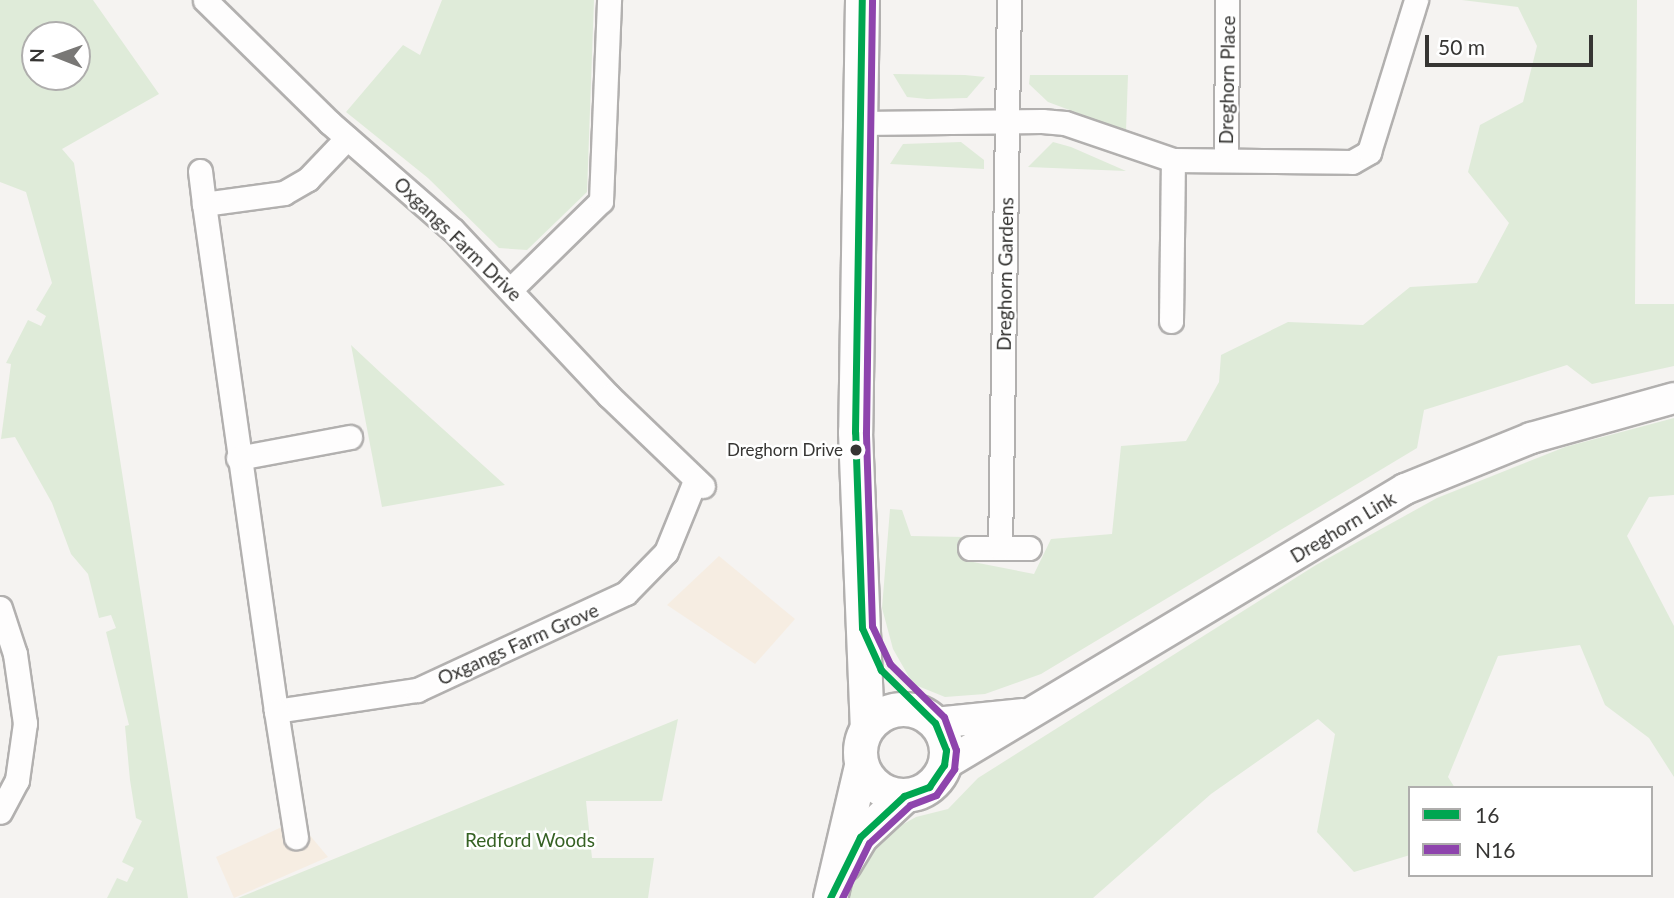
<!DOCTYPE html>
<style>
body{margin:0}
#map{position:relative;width:1674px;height:898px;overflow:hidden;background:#f5f3f1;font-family:Lato,sans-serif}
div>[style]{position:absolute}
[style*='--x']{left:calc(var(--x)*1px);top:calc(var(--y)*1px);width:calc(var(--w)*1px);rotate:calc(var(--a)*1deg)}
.industrial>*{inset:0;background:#f6ede2}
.green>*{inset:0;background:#dfebd9}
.roads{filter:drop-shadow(2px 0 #b2b0af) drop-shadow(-2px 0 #b2b0af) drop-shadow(0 2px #b2b0af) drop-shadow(0 -2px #b2b0af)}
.minor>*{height:23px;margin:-11.5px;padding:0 11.5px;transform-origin:11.5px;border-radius:11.5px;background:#fefdfd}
.tertiary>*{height:30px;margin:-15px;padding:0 15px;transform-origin:15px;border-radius:15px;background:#fefdfd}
.secondary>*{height:33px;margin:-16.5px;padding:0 16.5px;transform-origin:16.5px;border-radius:16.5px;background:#fefdfd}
.secondary>.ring{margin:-16.5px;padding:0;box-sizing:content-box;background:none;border:33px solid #fefdfd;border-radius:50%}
.bus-1>*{height:7px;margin:-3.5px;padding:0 3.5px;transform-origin:3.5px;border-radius:3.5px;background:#00a651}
.bus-2>*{height:7px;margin:-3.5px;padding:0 3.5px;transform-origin:3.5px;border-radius:3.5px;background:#8e44ad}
.dots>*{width:19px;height:19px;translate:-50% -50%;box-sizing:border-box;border:4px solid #fff;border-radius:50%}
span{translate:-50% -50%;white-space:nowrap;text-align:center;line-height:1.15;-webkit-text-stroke:5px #fff;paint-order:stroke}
.bus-label{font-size:17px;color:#363533}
.right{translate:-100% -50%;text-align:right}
.street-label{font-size:19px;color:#363533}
.park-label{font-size:19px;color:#356123}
.legend{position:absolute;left:1408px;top:786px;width:245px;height:91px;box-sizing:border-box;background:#fff;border:2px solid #afaead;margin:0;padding:9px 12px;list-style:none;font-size:21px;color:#363533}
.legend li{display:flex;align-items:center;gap:14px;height:35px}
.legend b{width:35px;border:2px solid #afaead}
.north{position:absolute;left:21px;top:21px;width:70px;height:70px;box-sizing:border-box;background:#fff;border:2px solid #afaead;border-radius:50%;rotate:271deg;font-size:19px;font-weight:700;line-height:28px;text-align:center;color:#363533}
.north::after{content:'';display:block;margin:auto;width:24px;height:32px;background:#797876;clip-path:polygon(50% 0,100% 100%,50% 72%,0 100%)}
.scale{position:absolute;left:1425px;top:35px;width:168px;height:32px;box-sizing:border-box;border:4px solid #363533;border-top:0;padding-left:9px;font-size:21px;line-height:24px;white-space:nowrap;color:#363533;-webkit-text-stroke:5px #fff;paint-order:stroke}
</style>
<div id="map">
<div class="industrial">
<i style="clip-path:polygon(719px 556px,795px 619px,755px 664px,667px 605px)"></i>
<i style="clip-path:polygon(297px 820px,328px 857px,234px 898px,216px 857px)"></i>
</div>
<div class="green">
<i style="clip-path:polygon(evenodd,0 0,93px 0,159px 94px,62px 149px,74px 163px,188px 898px,107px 898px,117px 878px,127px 882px,134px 868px,122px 862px,142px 821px,136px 818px,130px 780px,125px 726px,129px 725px,106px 632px,116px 628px,111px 615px,99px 618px,88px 574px,71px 554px,52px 503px,15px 437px,1px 439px,11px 364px,6px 363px,28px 320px,41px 326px,46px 316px,36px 310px,52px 283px,26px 192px,0 182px,0 0,35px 35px,77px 35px,77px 77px,35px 77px,35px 35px)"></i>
<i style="clip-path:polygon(442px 0,594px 0,587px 192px,527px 250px,499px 248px,428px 178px,346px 112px,403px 45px,420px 55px)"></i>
<i style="clip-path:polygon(1462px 0,1637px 0,1635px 304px,1674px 304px,1674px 366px,1592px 384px,1567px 365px,1424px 410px,1417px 448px,1041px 674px,985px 694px,945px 697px,913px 684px,893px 649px,882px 608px,890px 509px,902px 510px,911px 536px,966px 537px,973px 562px,1034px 574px,1051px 539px,1112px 534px,1121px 446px,1186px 441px,1219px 382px,1221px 355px,1288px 322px,1363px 325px,1410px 287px,1477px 283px,1509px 223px,1468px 172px,1480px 125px,1523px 102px,1537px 46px,1518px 7px)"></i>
<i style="clip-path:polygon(893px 74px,965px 75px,985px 77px,967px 98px,927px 99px,907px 97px)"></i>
<i style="clip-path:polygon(1030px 75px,1128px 75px,1126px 131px,1048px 102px,1029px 84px)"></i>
<i style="clip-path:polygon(961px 142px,984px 160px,984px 169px,890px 164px,903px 144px)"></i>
<i style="clip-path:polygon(1053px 142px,1071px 147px,1126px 171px,1028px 167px)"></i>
<i style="clip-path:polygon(351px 345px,382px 374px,505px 485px,382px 507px)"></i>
<i style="clip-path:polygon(1674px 418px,1674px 495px,1649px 497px,1627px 536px,1674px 626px,1674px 777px,1649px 738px,1605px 705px,1580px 645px,1498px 656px,1448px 777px,1455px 788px,1410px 788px,1410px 855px,1354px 872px,1317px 832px,1335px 734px,1318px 719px,1211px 794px,1093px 898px,845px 898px,873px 841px,916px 817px,948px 809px,978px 778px,1316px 565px,1437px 498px,1565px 447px)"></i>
<i style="clip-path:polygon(678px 719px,662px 801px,586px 801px,592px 858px,654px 858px,648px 898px,238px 898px)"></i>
</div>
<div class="roads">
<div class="minor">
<i style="--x:205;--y:0;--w:174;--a:44.5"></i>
<i style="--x:329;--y:122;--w:164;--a:41.1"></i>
<i style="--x:453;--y:230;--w:228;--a:46.8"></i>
<i style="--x:609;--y:396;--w:130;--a:43.8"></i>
<i style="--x:860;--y:123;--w:182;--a:-0.6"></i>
<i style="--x:1042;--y:121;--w:23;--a:5"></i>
<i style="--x:1065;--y:123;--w:114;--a:18.9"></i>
<i style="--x:1173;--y:160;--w:179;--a:0.6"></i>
<i style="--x:1352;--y:162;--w:20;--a:-30"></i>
<i style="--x:1369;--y:152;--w:159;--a:-72.8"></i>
<i style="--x:347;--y:138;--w:57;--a:133.6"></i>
<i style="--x:308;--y:179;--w:28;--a:150"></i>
<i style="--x:284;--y:193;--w:81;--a:172.2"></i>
<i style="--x:204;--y:204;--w:512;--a:81.92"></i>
<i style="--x:276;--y:711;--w:143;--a:-8.5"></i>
<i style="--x:417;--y:690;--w:230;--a:-24.9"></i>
<i style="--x:626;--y:593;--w:57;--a:-45.7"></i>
<i style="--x:666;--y:552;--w:77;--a:-67.8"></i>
<i style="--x:1226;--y:160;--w:160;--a:-89.6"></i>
<i style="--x:200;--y:171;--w:33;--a:83"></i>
<i style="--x:511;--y:289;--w:126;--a:-44.4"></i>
<i style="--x:601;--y:201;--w:201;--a:-87.7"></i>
<i style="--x:1171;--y:321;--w:161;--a:-89.3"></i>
<i style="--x:238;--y:458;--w:114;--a:-10.6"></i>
<i style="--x:970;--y:548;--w:59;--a:0"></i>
<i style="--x:1000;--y:548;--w:548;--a:-89.06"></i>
<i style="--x:0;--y:608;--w:48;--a:71.9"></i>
<i style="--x:15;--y:654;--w:70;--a:81.8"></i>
<i style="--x:25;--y:723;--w:58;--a:98"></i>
<i style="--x:17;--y:780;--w:36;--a:118"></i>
<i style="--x:276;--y:711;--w:128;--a:81"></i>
</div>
<div class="tertiary">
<i style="--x:935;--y:723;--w:87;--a:-5.9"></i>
<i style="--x:944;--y:765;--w:537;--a:-30.91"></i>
<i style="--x:1405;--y:489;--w:136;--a:-22"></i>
<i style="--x:1531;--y:438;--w:148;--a:-15.6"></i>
</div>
<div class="secondary">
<i style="--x:862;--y:0;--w:432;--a:90.9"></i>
<i style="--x:855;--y:432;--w:295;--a:87.7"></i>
<i class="ring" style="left:860px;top:709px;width:53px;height:53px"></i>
<i style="--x:844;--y:864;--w:31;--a:-59"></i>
<i style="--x:860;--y:837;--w:60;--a:-43"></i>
<i style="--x:830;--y:898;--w:136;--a:-76.8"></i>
</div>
</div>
<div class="bus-1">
<i style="--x:830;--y:898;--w:68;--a:-63.8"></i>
<i style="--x:860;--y:837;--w:60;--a:-43"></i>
<i style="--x:904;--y:796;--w:27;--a:-20"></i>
<i style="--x:929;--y:787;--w:27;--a:-56"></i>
<i style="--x:944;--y:765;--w:15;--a:-82"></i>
<i style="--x:946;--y:750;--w:29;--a:-112"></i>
<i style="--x:935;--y:723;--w:76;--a:-135.5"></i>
<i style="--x:881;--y:670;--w:46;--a:-114.3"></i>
<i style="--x:862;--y:628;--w:196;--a:-92"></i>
<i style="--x:855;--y:432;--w:432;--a:-89.1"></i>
</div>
<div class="bus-2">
<i style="--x:842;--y:898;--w:61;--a:-63.9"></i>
<i style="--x:869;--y:843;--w:56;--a:-42.8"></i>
<i style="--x:910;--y:805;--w:28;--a:-21"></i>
<i style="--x:936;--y:795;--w:32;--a:-55"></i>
<i style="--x:954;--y:769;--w:19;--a:-84"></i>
<i style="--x:956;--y:750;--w:35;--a:-110"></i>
<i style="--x:944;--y:717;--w:76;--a:-135.5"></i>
<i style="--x:890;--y:664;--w:42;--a:-115.3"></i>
<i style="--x:872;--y:626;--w:194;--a:-91.8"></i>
<i style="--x:866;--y:432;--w:432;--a:-89.2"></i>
</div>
<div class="dots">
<i style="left:856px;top:450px;background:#363533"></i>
</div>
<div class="bus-label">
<span class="right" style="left:843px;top:450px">Dreghorn Drive</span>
</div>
<div class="street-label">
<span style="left:1227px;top:80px;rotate:-89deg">Dreghorn Place</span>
<span style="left:458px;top:239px;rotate:44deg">Oxgangs Farm Drive</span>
<span style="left:1005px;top:274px;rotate:-89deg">Dreghorn Gardens</span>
<span style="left:1343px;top:527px;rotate:-31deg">Dreghorn Link</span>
<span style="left:518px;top:644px;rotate:-24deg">Oxgangs Farm Grove</span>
</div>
<div class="park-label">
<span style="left:530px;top:840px">Redford Woods</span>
</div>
<ul class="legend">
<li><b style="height:9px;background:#00a651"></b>16</li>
<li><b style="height:9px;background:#8e44ad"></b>N16</li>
</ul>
<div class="north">N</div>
<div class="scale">50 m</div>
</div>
